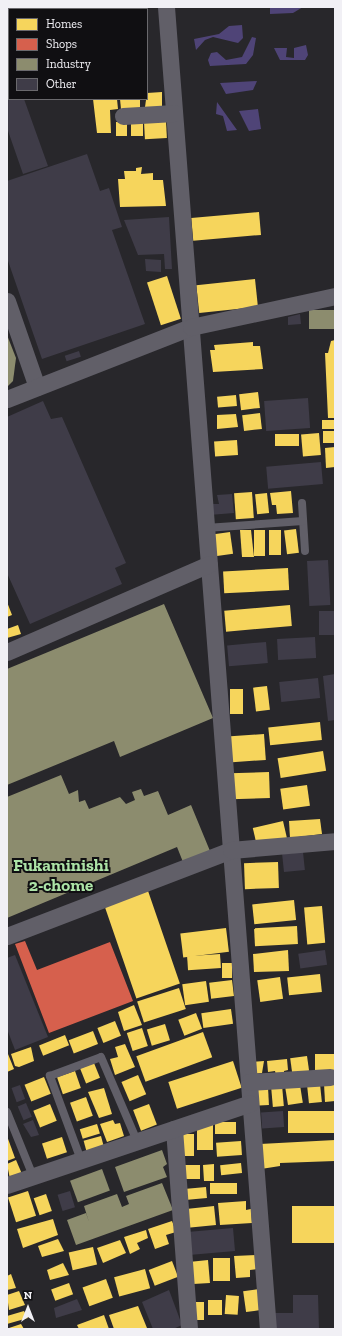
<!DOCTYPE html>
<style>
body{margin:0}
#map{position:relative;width:342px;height:1336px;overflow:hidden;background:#28272b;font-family:"Zilla Slab",serif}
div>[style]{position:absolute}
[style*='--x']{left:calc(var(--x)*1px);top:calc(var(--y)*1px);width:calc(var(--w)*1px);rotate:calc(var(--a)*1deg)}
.forest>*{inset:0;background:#4f4477}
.homes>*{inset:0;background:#f6d55c;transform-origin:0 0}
.shops>*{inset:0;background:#d6604d}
.industry>*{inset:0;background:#8c8c6e;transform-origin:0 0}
.building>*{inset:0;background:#3f3c48;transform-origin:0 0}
.lane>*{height:8px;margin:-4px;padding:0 4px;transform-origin:4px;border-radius:4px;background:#615f68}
.street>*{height:17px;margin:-8.5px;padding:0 8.5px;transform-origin:8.5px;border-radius:8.5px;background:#615f68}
span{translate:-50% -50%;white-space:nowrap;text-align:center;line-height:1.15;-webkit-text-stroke:4px #100f12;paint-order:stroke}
.neighbourhood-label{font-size:17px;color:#ade4a7;font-weight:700}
.frame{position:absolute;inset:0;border:8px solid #f1f0f5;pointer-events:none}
.legend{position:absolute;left:8px;top:8px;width:140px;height:92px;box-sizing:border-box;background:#100f12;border:1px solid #6a696d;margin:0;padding:5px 7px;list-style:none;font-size:12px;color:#f1f0f5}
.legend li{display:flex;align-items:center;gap:8px;height:20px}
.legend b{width:20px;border:1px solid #6a696d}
.north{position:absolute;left:8px;top:1288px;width:40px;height:40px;-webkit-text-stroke:3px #100f12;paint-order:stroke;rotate:0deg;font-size:11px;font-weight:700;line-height:16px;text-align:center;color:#f1f0f5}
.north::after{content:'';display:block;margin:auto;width:14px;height:18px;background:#f1f0f5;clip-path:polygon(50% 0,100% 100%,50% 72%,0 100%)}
</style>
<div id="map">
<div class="forest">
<i style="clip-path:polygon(270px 7px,303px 7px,293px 13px,270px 14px)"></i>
<i style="clip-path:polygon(242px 25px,243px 38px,238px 43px,213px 37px,205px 40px,196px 50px,194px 39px,219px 34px,229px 26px)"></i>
<i style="clip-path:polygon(252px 37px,256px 38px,253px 55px,246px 64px,210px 66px,208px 60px,211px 53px,217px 52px,226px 60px,242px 57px)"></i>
<i style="clip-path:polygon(306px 45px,308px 55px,305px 60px,280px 60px,274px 48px,287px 48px,286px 57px,294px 58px,294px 48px)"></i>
<i style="clip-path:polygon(257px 81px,253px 90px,226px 94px,220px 83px)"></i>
<i style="clip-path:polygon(217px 102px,237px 130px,227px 131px,223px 116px,216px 114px)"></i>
<i style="clip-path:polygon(258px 109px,261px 129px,249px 131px,239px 111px)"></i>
</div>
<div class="homes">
<i style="clip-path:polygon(162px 92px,162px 107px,145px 107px,147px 93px)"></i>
<i style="clip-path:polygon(93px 99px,117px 99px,118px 109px,110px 110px,111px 133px,97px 133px)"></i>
<i style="clip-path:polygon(120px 99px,140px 99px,140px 108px,121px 109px)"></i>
<i style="left:131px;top:121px;width:12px;height:15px"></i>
<i style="left:166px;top:121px;width:17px;height:22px;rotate:87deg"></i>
<i style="left:116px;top:122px;width:11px;height:14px"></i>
<i style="clip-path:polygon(142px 167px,141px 174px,153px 173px,153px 180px,163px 180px,166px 206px,120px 207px,118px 179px,125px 179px,124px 171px,136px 171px,136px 168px)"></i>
<i style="left:259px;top:212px;width:23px;height:68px;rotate:85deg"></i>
<i style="left:167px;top:276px;width:45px;height:21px;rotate:72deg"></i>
<i style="left:255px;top:279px;width:28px;height:59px;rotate:84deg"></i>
<i style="clip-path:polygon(335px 340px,335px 418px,328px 418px,325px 353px,328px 353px,331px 341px)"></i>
<i style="clip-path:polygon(253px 342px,253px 346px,260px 346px,263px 369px,213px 372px,210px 350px,215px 350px,214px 345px)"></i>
<i style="left:258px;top:392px;width:16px;height:19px;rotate:83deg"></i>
<i style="left:236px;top:395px;width:11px;height:19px;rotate:85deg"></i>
<i style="left:260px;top:413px;width:16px;height:18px;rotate:83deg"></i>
<i style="clip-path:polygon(236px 414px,238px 427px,217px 429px,217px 415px)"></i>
<i style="left:322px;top:420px;width:13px;height:9px"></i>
<i style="left:323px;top:431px;width:12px;height:12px"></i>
<i style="left:319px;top:433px;width:22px;height:18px;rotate:85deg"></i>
<i style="left:299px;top:434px;width:12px;height:24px;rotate:90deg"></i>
<i style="left:237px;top:440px;width:15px;height:23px;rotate:86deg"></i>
<i style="clip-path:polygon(335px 447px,335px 467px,326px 468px,325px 448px)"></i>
<i style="clip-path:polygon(291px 491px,293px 513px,277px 514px,276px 505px,272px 505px,270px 493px)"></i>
<i style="left:252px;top:492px;width:26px;height:18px;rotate:86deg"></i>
<i style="left:267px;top:493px;width:20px;height:12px;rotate:84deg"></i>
<i style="left:296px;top:529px;width:24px;height:12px;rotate:83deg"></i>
<i style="clip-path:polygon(240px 530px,251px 530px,254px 557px,242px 557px)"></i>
<i style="left:254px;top:530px;width:11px;height:26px"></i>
<i style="left:269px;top:530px;width:12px;height:25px"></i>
<i style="left:230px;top:532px;width:22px;height:18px;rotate:82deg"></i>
<i style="left:288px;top:568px;width:22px;height:65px;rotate:87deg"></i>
<i style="clip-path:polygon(7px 602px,12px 615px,7px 617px)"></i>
<i style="left:290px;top:605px;width:21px;height:66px;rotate:85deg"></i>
<i style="clip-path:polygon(18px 625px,21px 634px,7px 638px,7px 629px)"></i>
<i style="left:267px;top:686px;width:24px;height:14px;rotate:83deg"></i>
<i style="left:230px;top:689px;width:13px;height:25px"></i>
<i style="left:320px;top:722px;width:18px;height:52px;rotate:84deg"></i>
<i style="left:264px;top:734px;width:26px;height:37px;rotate:86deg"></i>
<i style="left:323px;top:751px;width:20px;height:46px;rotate:81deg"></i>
<i style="left:269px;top:772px;width:26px;height:39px;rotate:88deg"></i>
<i style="left:307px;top:785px;width:21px;height:27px;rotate:82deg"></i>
<i style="clip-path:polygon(320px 819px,322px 834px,290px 838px,289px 821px)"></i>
<i style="left:283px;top:821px;width:18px;height:31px;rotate:77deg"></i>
<i style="left:278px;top:862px;width:26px;height:34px;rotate:88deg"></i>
<i style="left:147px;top:888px;width:101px;height:46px;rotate:71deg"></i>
<i style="left:294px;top:900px;width:20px;height:42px;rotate:84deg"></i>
<i style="left:322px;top:906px;width:37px;height:18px;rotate:85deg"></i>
<i style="left:297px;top:926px;width:18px;height:43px;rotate:87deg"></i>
<i style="left:226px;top:928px;width:24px;height:46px;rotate:83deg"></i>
<i style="clip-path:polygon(288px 950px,289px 971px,254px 972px,253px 954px)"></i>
<i style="left:220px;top:954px;width:14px;height:33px;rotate:86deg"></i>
<i style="left:222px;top:963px;width:10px;height:15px"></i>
<i style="left:320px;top:974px;width:18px;height:33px;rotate:84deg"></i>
<i style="left:280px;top:977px;width:22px;height:23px;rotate:82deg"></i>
<i style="left:232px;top:980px;width:16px;height:23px;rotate:83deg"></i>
<i style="left:206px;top:981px;width:21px;height:24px;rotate:82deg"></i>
<i style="left:179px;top:988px;width:22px;height:44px;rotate:72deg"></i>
<i style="clip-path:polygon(134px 1005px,142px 1025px,124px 1031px,118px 1012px)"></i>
<i style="left:231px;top:1009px;width:15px;height:30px;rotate:82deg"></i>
<i style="left:196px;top:1013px;width:17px;height:19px;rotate:69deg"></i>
<i style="left:115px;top:1021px;width:16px;height:19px;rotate:68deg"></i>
<i style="left:165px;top:1024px;width:17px;height:19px;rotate:73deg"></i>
<i style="left:142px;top:1028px;width:19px;height:16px;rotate:72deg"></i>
<i style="left:93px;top:1031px;width:14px;height:26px;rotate:69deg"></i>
<i style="left:203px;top:1032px;width:27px;height:71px;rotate:70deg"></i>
<i style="left:65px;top:1035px;width:11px;height:28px;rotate:68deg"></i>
<i style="clip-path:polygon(125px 1044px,135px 1067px,115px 1075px,110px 1059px,118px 1057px,115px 1047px)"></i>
<i style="clip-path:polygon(31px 1047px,34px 1061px,19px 1067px,15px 1066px,11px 1054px)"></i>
<i style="clip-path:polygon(8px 1054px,14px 1069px,7px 1072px,7px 1055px)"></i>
<i style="left:335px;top:1054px;width:16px;height:20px;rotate:90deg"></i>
<i style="left:307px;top:1056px;width:15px;height:17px;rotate:82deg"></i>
<i style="clip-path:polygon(287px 1059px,288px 1070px,284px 1071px,284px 1074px,276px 1075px,275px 1071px,268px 1072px,267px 1061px)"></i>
<i style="left:233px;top:1061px;width:28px;height:68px;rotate:72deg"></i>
<i style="clip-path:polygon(264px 1061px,262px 1073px,251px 1074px,250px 1062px)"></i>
<i style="left:94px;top:1063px;width:16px;height:15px;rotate:68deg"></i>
<i style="left:75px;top:1071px;width:18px;height:19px;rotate:71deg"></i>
<i style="left:138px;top:1075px;width:21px;height:18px;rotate:67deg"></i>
<i style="left:44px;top:1077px;width:18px;height:21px;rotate:68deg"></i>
<i style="left:320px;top:1084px;width:18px;height:13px;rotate:84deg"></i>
<i style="clip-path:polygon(324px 1084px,335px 1084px,335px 1101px,325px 1102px)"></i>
<i style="left:282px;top:1085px;width:21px;height:11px;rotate:85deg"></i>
<i style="left:300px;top:1085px;width:18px;height:15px;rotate:81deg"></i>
<i style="left:268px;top:1087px;width:18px;height:16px;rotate:87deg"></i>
<i style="clip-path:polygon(104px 1088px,112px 1114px,99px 1118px,88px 1092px)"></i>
<i style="left:86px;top:1097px;width:20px;height:17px;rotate:70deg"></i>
<i style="left:50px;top:1104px;width:18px;height:18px;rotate:68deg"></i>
<i style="left:149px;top:1104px;width:22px;height:17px;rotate:69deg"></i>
<i style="left:335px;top:1111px;width:22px;height:47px;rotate:90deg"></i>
<i style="clip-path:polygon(113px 1120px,115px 1124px,120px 1123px,124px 1136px,107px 1142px,100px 1124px)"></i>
<i style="left:236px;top:1122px;width:12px;height:21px;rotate:90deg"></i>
<i style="left:97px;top:1124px;width:10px;height:18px;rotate:73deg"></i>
<i style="left:213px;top:1124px;width:26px;height:16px;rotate:90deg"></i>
<i style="left:179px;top:1134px;width:15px;height:22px"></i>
<i style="clip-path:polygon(7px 1136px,15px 1158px,7px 1161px)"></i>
<i style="left:101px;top:1136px;width:11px;height:18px;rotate:75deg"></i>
<i style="left:62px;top:1137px;width:16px;height:21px;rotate:72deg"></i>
<i style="clip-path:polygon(335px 1140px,335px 1161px,280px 1163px,280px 1166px,261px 1169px,260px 1144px)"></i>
<i style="left:241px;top:1141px;width:14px;height:25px;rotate:86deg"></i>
<i style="clip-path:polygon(16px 1160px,22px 1174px,10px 1179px,7px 1164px)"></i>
<i style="left:241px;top:1163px;width:10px;height:21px;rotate:84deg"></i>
<i style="clip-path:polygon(214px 1164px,214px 1181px,204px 1181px,203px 1165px)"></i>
<i style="left:200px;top:1165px;width:14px;height:17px;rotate:90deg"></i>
<i style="left:237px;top:1183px;width:11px;height:27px;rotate:90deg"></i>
<i style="left:206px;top:1187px;width:11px;height:22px;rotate:85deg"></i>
<i style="left:28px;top:1191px;width:26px;height:21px;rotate:72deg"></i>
<i style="left:46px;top:1194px;width:18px;height:13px;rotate:71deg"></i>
<i style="clip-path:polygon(246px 1201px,246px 1210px,251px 1209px,252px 1223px,220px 1225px,218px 1203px)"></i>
<i style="left:214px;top:1206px;width:19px;height:28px;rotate:84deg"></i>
<i style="left:335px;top:1206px;width:37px;height:43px;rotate:90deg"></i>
<i style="clip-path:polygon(53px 1219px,58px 1235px,23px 1248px,17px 1229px)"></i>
<i style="clip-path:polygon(172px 1221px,176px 1232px,166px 1235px,169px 1244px,155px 1249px,148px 1229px)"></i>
<i style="clip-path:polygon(146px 1230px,148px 1238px,137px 1243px,140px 1249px,130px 1254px,124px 1237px)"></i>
<i style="clip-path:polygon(58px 1239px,64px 1251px,42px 1257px,38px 1246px)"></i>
<i style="clip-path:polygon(120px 1240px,126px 1253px,103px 1263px,97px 1248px)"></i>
<i style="left:93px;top:1247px;width:18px;height:25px;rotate:77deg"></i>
<i style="clip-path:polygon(256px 1255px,257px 1269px,250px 1270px,250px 1277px,236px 1278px,234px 1256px)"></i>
<i style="left:213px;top:1258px;width:17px;height:23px"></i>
<i style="clip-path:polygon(208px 1260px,210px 1283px,193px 1284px,189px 1262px)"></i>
<i style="left:172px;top:1261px;width:17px;height:25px;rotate:69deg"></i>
<i style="clip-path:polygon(63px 1263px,69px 1275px,50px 1280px,47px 1270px)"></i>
<i style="left:145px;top:1269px;width:20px;height:32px;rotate:75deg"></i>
<i style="clip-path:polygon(11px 1274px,16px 1288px,7px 1290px,7px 1276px)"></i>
<i style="left:106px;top:1279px;width:20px;height:25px;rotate:70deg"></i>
<i style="left:69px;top:1283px;width:12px;height:19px;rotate:70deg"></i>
<i style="left:259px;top:1289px;width:21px;height:16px;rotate:82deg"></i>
<i style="clip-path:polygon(19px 1291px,25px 1305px,9px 1310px,7px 1295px)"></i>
<i style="left:226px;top:1295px;width:13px;height:19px;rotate:4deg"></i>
<i style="left:208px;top:1300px;width:14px;height:15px"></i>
<i style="left:193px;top:1302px;width:11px;height:18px"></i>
<i style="clip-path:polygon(138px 1306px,147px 1328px,114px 1329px,109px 1315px)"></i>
<i style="clip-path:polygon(24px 1311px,28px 1318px,7px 1324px,7px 1316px)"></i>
<i style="clip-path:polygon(104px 1315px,109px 1329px,79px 1329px,77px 1325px)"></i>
<i style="clip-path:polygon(21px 1324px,24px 1329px,10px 1329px,9px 1328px)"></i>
</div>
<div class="shops">
<i style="clip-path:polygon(25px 941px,37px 970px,110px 942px,133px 1001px,49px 1033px,15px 944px)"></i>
</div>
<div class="industry">
<i style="left:335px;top:310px;width:19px;height:26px;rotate:90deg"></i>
<i style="clip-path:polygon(7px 335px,16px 358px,13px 381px,7px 387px)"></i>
<i style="clip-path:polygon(164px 604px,213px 718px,120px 757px,114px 741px,7px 785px,7px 669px)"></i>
<i style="clip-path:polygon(61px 775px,69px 794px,78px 790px,79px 802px,85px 800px,89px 809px,120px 797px,126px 804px,135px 800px,132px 792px,141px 789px,144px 796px,158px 791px,168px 815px,191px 805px,210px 851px,183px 862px,177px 847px,7px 918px,7px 797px)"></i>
<i style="clip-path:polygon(162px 1150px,167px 1164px,163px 1167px,167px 1177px,124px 1192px,115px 1167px)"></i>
<i style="left:102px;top:1169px;width:23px;height:34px;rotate:70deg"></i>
<i style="clip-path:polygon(162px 1183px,173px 1210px,76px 1245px,67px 1220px,86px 1213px,89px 1222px,84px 1206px,117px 1194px,122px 1207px,129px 1204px,126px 1196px)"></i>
</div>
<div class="building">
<i style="clip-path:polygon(7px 7px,72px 7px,72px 9px,9px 9px,7px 22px)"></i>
<i style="clip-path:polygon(7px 26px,9px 26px,9px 99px,24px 99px,48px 166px,23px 174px,7px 128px)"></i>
<i style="clip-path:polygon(87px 154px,100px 191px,109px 188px,122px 227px,112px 230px,145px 324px,42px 359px,7px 258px,7px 181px)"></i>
<i style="clip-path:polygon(169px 217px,172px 269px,165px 269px,164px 254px,138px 255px,124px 220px)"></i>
<i style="clip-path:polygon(145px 259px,161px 260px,161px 272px,146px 271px)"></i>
<i style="clip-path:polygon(300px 314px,301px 324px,288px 325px,288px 317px)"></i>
<i style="left:79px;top:351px;width:6px;height:15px;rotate:72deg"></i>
<i style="left:308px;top:398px;width:30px;height:44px;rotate:86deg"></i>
<i style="clip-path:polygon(43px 401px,51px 419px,62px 417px,126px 563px,115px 568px,122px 584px,30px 624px,7px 573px,7px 417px)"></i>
<i style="left:321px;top:462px;width:22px;height:55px;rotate:85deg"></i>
<i style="clip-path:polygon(232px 494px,234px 513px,209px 515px,209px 504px,219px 504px,217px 495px)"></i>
<i style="left:328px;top:560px;width:45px;height:21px;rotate:87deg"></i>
<i style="left:335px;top:611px;width:24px;height:16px;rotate:90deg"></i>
<i style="left:315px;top:637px;width:21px;height:38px;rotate:87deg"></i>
<i style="left:266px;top:642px;width:21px;height:39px;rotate:85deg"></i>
<i style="clip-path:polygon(335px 674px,335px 720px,328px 721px,323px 676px)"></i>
<i style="left:318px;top:678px;width:20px;height:39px;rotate:84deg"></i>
<i style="left:303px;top:852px;width:18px;height:21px;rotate:84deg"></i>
<i style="left:325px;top:950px;width:15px;height:27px;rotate:82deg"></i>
<i style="clip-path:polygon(15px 955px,48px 1037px,15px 1050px,7px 1029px,7px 958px)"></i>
<i style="left:20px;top:1085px;width:15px;height:9px;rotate:70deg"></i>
<i style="left:26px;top:1103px;width:15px;height:9px;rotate:67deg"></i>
<i style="left:283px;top:1111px;width:16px;height:22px;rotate:86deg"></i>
<i style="clip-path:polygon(33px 1120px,39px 1135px,31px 1137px,23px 1124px)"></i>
<i style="left:70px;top:1191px;width:17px;height:13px;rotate:73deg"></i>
<i style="left:233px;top:1228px;width:23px;height:46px;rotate:85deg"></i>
<i style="clip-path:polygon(169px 1290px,182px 1325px,173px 1329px,153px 1329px,142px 1302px)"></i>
<i style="clip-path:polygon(293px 1295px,318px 1295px,319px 1329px,276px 1329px,275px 1313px,293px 1313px)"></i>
<i style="clip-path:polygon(77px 1299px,82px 1310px,56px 1318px,54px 1308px)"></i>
</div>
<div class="lane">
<i style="--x:302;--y:503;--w:48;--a:86.4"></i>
<i style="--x:206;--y:528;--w:97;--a:-4.1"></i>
<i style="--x:7;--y:1112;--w:69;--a:67.9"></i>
<i style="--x:81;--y:1160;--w:90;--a:-110.3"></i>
<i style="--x:50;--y:1076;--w:54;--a:-20.4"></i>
<i style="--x:101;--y:1057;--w:91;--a:66.8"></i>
</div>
<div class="street">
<i style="--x:166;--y:7;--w:1326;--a:85.59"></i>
<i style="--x:123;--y:116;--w:51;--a:-3.4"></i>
<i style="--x:7;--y:301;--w:91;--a:70.8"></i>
<i style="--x:7;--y:399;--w:198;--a:-21.4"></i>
<i style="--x:191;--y:327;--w:147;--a:-12.1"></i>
<i style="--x:7;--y:652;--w:220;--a:-23.5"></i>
<i style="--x:7;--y:936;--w:240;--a:-21"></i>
<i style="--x:231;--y:850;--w:104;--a:-4.9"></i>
<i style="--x:249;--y:1082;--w:81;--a:-3.5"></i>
<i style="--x:174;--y:1129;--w:201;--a:85.7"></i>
<i style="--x:7;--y:1185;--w:256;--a:-18.6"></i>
</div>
<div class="neighbourhood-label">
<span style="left:61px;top:876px">Fukaminishi<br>2-chome</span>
</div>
<div class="frame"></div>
<ul class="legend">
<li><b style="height:11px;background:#f6d55c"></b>Homes</li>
<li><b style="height:11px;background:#d6604d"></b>Shops</li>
<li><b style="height:11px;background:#8c8c6e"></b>Industry</li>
<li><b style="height:11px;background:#3f3c48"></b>Other</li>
</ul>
<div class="north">N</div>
</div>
